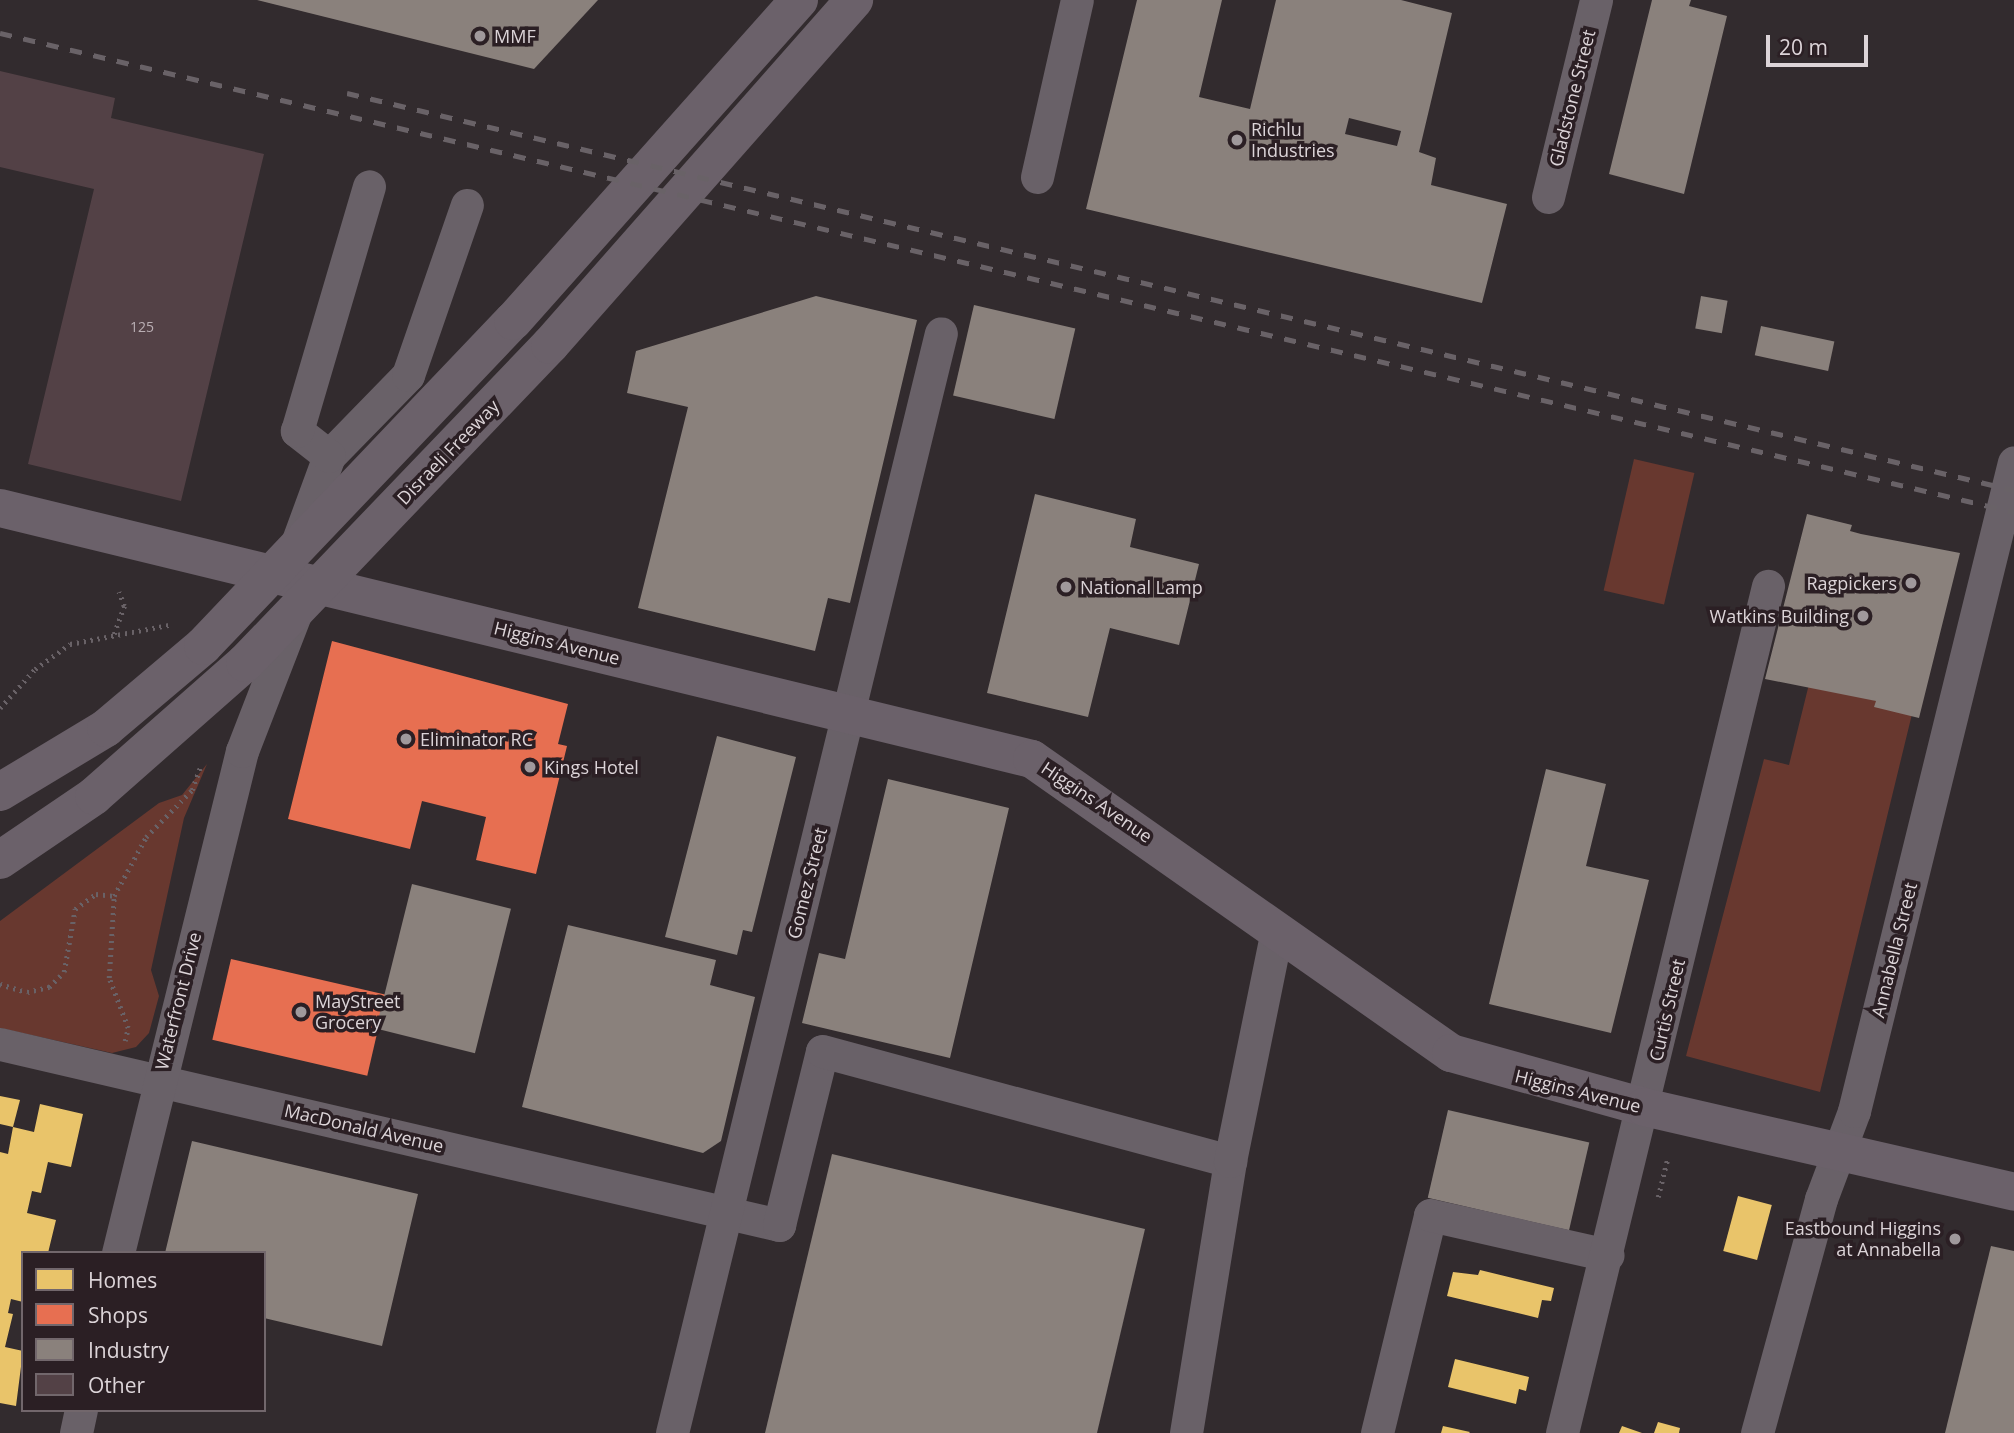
<!DOCTYPE html>
<style>
body{margin:0}
#map{position:relative;width:2014px;height:1433px;overflow:hidden;background:#322b2e;font-family:"Open Sans",sans-serif}
div>[style]{position:absolute}
[style*='--x']{left:calc(var(--x)*1px);top:calc(var(--y)*1px);width:calc(var(--w)*1px);rotate:calc(var(--a)*1deg)}
.green>*{inset:0;background:#68382f;transform-origin:0 0}
.homes>*{inset:0;background:#e9c46a;transform-origin:0 0}
.shops>*{inset:0;background:#e76f51;transform-origin:0 0}
.industry>*{inset:0;background:#8a817c;transform-origin:0 0}
.building>*{inset:0;background:#534146}
.path>*{height:4.5px;margin-top:-2.25px;transform-origin:0;background:repeating-linear-gradient(90deg,#696267 0 2px,transparent 0 7px)}
.minor>*{height:33px;margin:-16.5px;padding:0 16.5px;transform-origin:16.5px;border-radius:16.5px;background:#696168}
.major>*{height:38px;margin:-19px;padding:0 19px;transform-origin:19px;border-radius:19px;background:#6b616a}
.rail>*{height:5px;margin-top:-2.5px;transform-origin:0;background:repeating-linear-gradient(90deg,#696267 0 12px,transparent 0 24px)}
.dots>*{width:19px;height:19px;translate:-50% -50%;box-sizing:border-box;border:4px solid #2b1f24;border-radius:50%}
span{translate:-50% -50%;white-space:nowrap;text-align:center;line-height:1.15;-webkit-text-stroke:7px #2b1f24;paint-order:stroke}
.number-label{font-size:14px;color:#baafb4}
.number-label span{-webkit-text-stroke-width:0}
.poi-label{font-size:18px;color:#dcd4d8}
.left{translate:0 -50%;text-align:left}
.right{translate:-100% -50%;text-align:right}
.street-label{font-size:18px;color:#dcd4d8}
.legend{position:absolute;left:21px;top:1251px;width:245px;height:161px;box-sizing:border-box;background:#2b1f24;border:2px solid #72676c;margin:0;padding:9px 12px;list-style:none;font-size:21px;color:#dcd4d8}
.legend li{display:flex;align-items:center;gap:14px;height:35px}
.legend b{width:35px;border:2px solid #72676c}
.scale{position:absolute;left:1766px;top:35px;width:102px;height:32px;box-sizing:border-box;border:4px solid #dcd4d8;border-top:0;padding-left:9px;font-size:21px;line-height:24px;white-space:nowrap;color:#dcd4d8;-webkit-text-stroke:5px #2b1f24;paint-order:stroke}
</style>
<div id="map">
<div class="green">
<i style="left:1634px;top:459px;width:62px;height:135px;rotate:13deg"></i>
<i style="clip-path:polygon(1809px 684px,1913px 710px,1820px 1092px,1686px 1056px,1764px 759px,1789px 765px)"></i>
<i style="clip-path:polygon(207px 764px,184px 818px,151px 970px,159px 996px,149px 1033px,136px 1047px,112px 1053px,0 1028px,0 921px,159px 803px,182px 795px)"></i>
</div>
<div class="homes">
<i style="clip-path:polygon(0 1096px,20px 1100px,13px 1127px,0 1124px)"></i>
<i style="clip-path:polygon(40px 1104px,83px 1114px,71px 1167px,48px 1162px,41px 1193px,32px 1191px,27px 1213px,56px 1220px,48px 1253px,23px 1253px,23px 1302px,11px 1299px,8px 1313px,13px 1314px,5px 1347px,23px 1351px,16px 1406px,0 1403px,0 1152px,8px 1154px,13px 1127px,34px 1132px)"></i>
<i style="left:1738px;top:1196px;width:35px;height:57px;rotate:15deg"></i>
<i style="clip-path:polygon(1480px 1270px,1554px 1288px,1551px 1301px,1542px 1300px,1538px 1318px,1447px 1296px,1453px 1272px,1478px 1275px)"></i>
<i style="clip-path:polygon(1455px 1359px,1529px 1377px,1526px 1391px,1519px 1389px,1516px 1404px,1448px 1387px)"></i>
<i style="clip-path:polygon(1658px 1422px,1680px 1428px,1679px 1433px,1654px 1433px)"></i>
<i style="clip-path:polygon(1443px 1426px,1470px 1432px,1469px 1433px,1441px 1433px)"></i>
<i style="clip-path:polygon(1622px 1426px,1642px 1433px,1619px 1433px)"></i>
</div>
<div class="shops">
<i style="clip-path:polygon(332px 641px,568px 704px,558px 744px,567px 746px,536px 874px,476px 860px,486px 817px,422px 801px,410px 849px,288px 819px)"></i>
<i style="left:231px;top:959px;width:159px;height:83px;rotate:13deg"></i>
</div>
<div class="industry">
<i style="clip-path:polygon(257px 0,598px 0,534px 69px)"></i>
<i style="clip-path:polygon(evenodd,1137px 0,1222px 0,1199px 97px,1250px 109px,1276px 0,1401px 0,1452px 13px,1419px 152px,1436px 158px,1431px 185px,1507px 204px,1482px 303px,1086px 209px,1137px 0,1349px 118px,1401px 131px,1397px 146px,1345px 134px,1349px 118px)"></i>
<i style="clip-path:polygon(1652px 0,1691px 0,1689px 6px,1727px 16px,1684px 194px,1609px 174px)"></i>
<i style="clip-path:polygon(816px 296px,917px 320px,850px 603px,828px 598px,815px 651px,638px 608px,688px 407px,627px 393px,636px 351px)"></i>
<i style="left:1701px;top:296px;width:27px;height:33px;rotate:10deg"></i>
<i style="left:974px;top:305px;width:104px;height:93px;rotate:13deg"></i>
<i style="left:1761px;top:326px;width:75px;height:30px;rotate:12deg"></i>
<i style="clip-path:polygon(1035px 494px,1136px 519px,1130px 547px,1199px 564px,1179px 645px,1110px 628px,1088px 717px,987px 693px)"></i>
<i style="clip-path:polygon(1807px 514px,1852px 525px,1850px 531px,1861px 534px,1960px 553px,1919px 718px,1874px 707px,1876px 701px,1765px 679px)"></i>
<i style="clip-path:polygon(717px 736px,796px 757px,752px 932px,743px 930px,737px 955px,665px 937px)"></i>
<i style="clip-path:polygon(1546px 769px,1606px 784px,1586px 866px,1649px 880px,1611px 1033px,1489px 1004px)"></i>
<i style="clip-path:polygon(888px 779px,1009px 808px,950px 1058px,802px 1023px,819px 953px,845px 959px)"></i>
<i style="left:412px;top:884px;width:102px;height:149px;rotate:14deg"></i>
<i style="clip-path:polygon(568px 925px,716px 960px,710px 985px,755px 997px,721px 1141px,703px 1153px,522px 1107px)"></i>
<i style="left:1448px;top:1110px;width:145px;height:90px;rotate:13deg"></i>
<i style="clip-path:polygon(192px 1141px,418px 1194px,382px 1346px,264px 1318px,264px 1253px,165px 1253px)"></i>
<i style="clip-path:polygon(832px 1154px,1145px 1229px,1097px 1433px,765px 1433px)"></i>
<i style="clip-path:polygon(1991px 1246px,2014px 1251px,2014px 1433px,1945px 1433px)"></i>
</div>
<div class="building">
<i style="clip-path:polygon(0 71px,115px 98px,111px 118px,264px 154px,181px 501px,28px 464px,94px 189px,0 167px)"></i>
</div>
<div class="path">
<i style="--x:114;--y:634;--w:30;--a:-70"></i>
<i style="--x:124;--y:606;--w:15;--a:-110"></i>
<i style="--x:0;--y:708;--w:52;--a:-48.1"></i>
<i style="--x:35;--y:669;--w:43;--a:-35.5"></i>
<i style="--x:70;--y:644;--w:101;--a:-10.9"></i>
<i style="--x:0;--y:984;--w:28;--a:17"></i>
<i style="--x:27;--y:992;--w:23;--a:-13"></i>
<i style="--x:49;--y:987;--w:21;--a:-45"></i>
<i style="--x:64;--y:972;--w:64;--a:-80.1"></i>
<i style="--x:75;--y:909;--w:26;--a:-36"></i>
<i style="--x:96;--y:894;--w:18;--a:6"></i>
<i style="--x:125;--y:1041;--w:13;--a:-77"></i>
<i style="--x:128;--y:1028;--w:53;--a:-110.8"></i>
<i style="--x:109;--y:978;--w:82;--a:-86.5"></i>
<i style="--x:114;--y:896;--w:67;--a:-61.5"></i>
<i style="--x:146;--y:837;--w:66;--a:-45.6"></i>
<i style="--x:192;--y:790;--w:23;--a:-70"></i>
<i style="--x:1658;--y:1197;--w:38;--a:-76"></i>
</div>
<div class="minor">
<i style="--x:1037;--y:177;--w:181;--a:-77.3"></i>
<i style="--x:1548;--y:197;--w:203;--a:-76.3"></i>
<i style="--x:329;--y:456;--w:113;--a:-45.7"></i>
<i style="--x:408;--y:375;--w:180;--a:-70.9"></i>
<i style="--x:296;--y:546;--w:96;--a:-69.9"></i>
<i style="--x:329;--y:456;--w:41;--a:-142"></i>
<i style="--x:297;--y:431;--w:255;--a:-73.6"></i>
<i style="--x:0;--y:1044;--w:800;--a:13.08"></i>
<i style="--x:779;--y:1225;--w:179;--a:-76.1"></i>
<i style="--x:822;--y:1051;--w:423;--a:15.1"></i>
<i style="--x:118;--y:1253;--w:517;--a:-76.13"></i>
<i style="--x:242;--y:751;--w:152;--a:-68.8"></i>
<i style="--x:76;--y:1433;--w:24;--a:-78"></i>
<i style="--x:672;--y:1433;--w:1132;--a:-76.26"></i>
<i style="--x:1186;--y:1433;--w:276;--a:-80.8"></i>
<i style="--x:1230;--y:1161;--w:236;--a:-78.5"></i>
<i style="--x:1377;--y:1433;--w:224;--a:-76.3"></i>
<i style="--x:1430;--y:1215;--w:182;--a:12.7"></i>
<i style="--x:1562;--y:1433;--w:872;--a:-76.33"></i>
<i style="--x:1757;--y:1433;--w:243;--a:-74.7"></i>
<i style="--x:1821;--y:1199;--w:94;--a:-69.4"></i>
<i style="--x:1854;--y:1111;--w:668;--a:-76.15"></i>
</div>
<div class="major">
<i style="--x:0;--y:508;--w:1062;--a:13.67"></i>
<i style="--x:1032;--y:759;--w:512;--a:35.06"></i>
<i style="--x:1451;--y:1053;--w:200;--a:15.6"></i>
<i style="--x:1644;--y:1107;--w:380;--a:12.9"></i>
<i style="--x:0;--y:792;--w:124;--a:-31.1"></i>
<i style="--x:106;--y:728;--w:127;--a:-40.2"></i>
<i style="--x:203;--y:646;--w:449;--a:-46.4"></i>
<i style="--x:513;--y:321;--w:430;--a:-48.3"></i>
<i style="--x:0;--y:860;--w:114;--a:-34.2"></i>
<i style="--x:94;--y:796;--w:201;--a:-41.4"></i>
<i style="--x:245;--y:663;--w:441;--a:-46.2"></i>
<i style="--x:550;--y:345;--w:460;--a:-48.6"></i>
</div>
<div class="rail">
<i style="--x:0;--y:33;--w:2070;--a:13.38"></i>
<i style="--x:347;--y:93;--w:1714;--a:13.4"></i>
</div>
<div class="dots">
<i style="left:480px;top:36px;background:#a0999c"></i>
<i style="left:1237px;top:140px;background:#a0999c"></i>
<i style="left:1911px;top:583px;background:#a0999c"></i>
<i style="left:1066px;top:587px;background:#a0999c"></i>
<i style="left:1863px;top:616px;background:#a0999c"></i>
<i style="left:406px;top:739px;background:#a0999c"></i>
<i style="left:530px;top:767px;background:#a0999c"></i>
<i style="left:301px;top:1012px;background:#a0999c"></i>
<i style="left:1955px;top:1239px;background:#a0999c"></i>
</div>
<div class="number-label">
<span style="left:142px;top:327px">125</span>
</div>
<div class="poi-label">
<span class="left" style="left:494px;top:36px">MMF</span>
<span class="left" style="left:1251px;top:140px">Richlu<br>Industries</span>
<span class="right" style="left:1897px;top:583px">Ragpickers</span>
<span class="left" style="left:1080px;top:587px">National Lamp</span>
<span class="right" style="left:1849px;top:616px">Watkins Building</span>
<span class="left" style="left:420px;top:739px">Eliminator RC</span>
<span class="left" style="left:544px;top:767px">Kings Hotel</span>
<span class="left" style="left:315px;top:1012px">MayStreet<br>Grocery</span>
<span class="right" style="left:1941px;top:1239px">Eastbound Higgins<br>at Annabella</span>
</div>
<div class="street-label">
<span style="left:1572px;top:98px;rotate:-76deg">Gladstone Street</span>
<span style="left:448px;top:452px;rotate:-46deg">Disraeli Freeway</span>
<span style="left:557px;top:643px;rotate:14deg">Higgins Avenue</span>
<span style="left:1097px;top:802px;rotate:34deg">Higgins Avenue</span>
<span style="left:807px;top:883px;rotate:-76deg">Gomez Street</span>
<span style="left:1894px;top:950px;rotate:-76deg">Annabella Street</span>
<span style="left:178px;top:1001px;rotate:-76deg">Waterfront Drive</span>
<span style="left:1667px;top:1010px;rotate:-77deg">Curtis Street</span>
<span style="left:1578px;top:1091px;rotate:14deg">Higgins Avenue</span>
<span style="left:364px;top:1128px;rotate:13deg">MacDonald Avenue</span>
</div>
<ul class="legend">
<li><b style="height:19px;background:#e9c46a"></b>Homes</li>
<li><b style="height:19px;background:#e76f51"></b>Shops</li>
<li><b style="height:19px;background:#8a817c"></b>Industry</li>
<li><b style="height:19px;background:#534146"></b>Other</li>
</ul>
<div class="scale">20 m</div>
</div>
